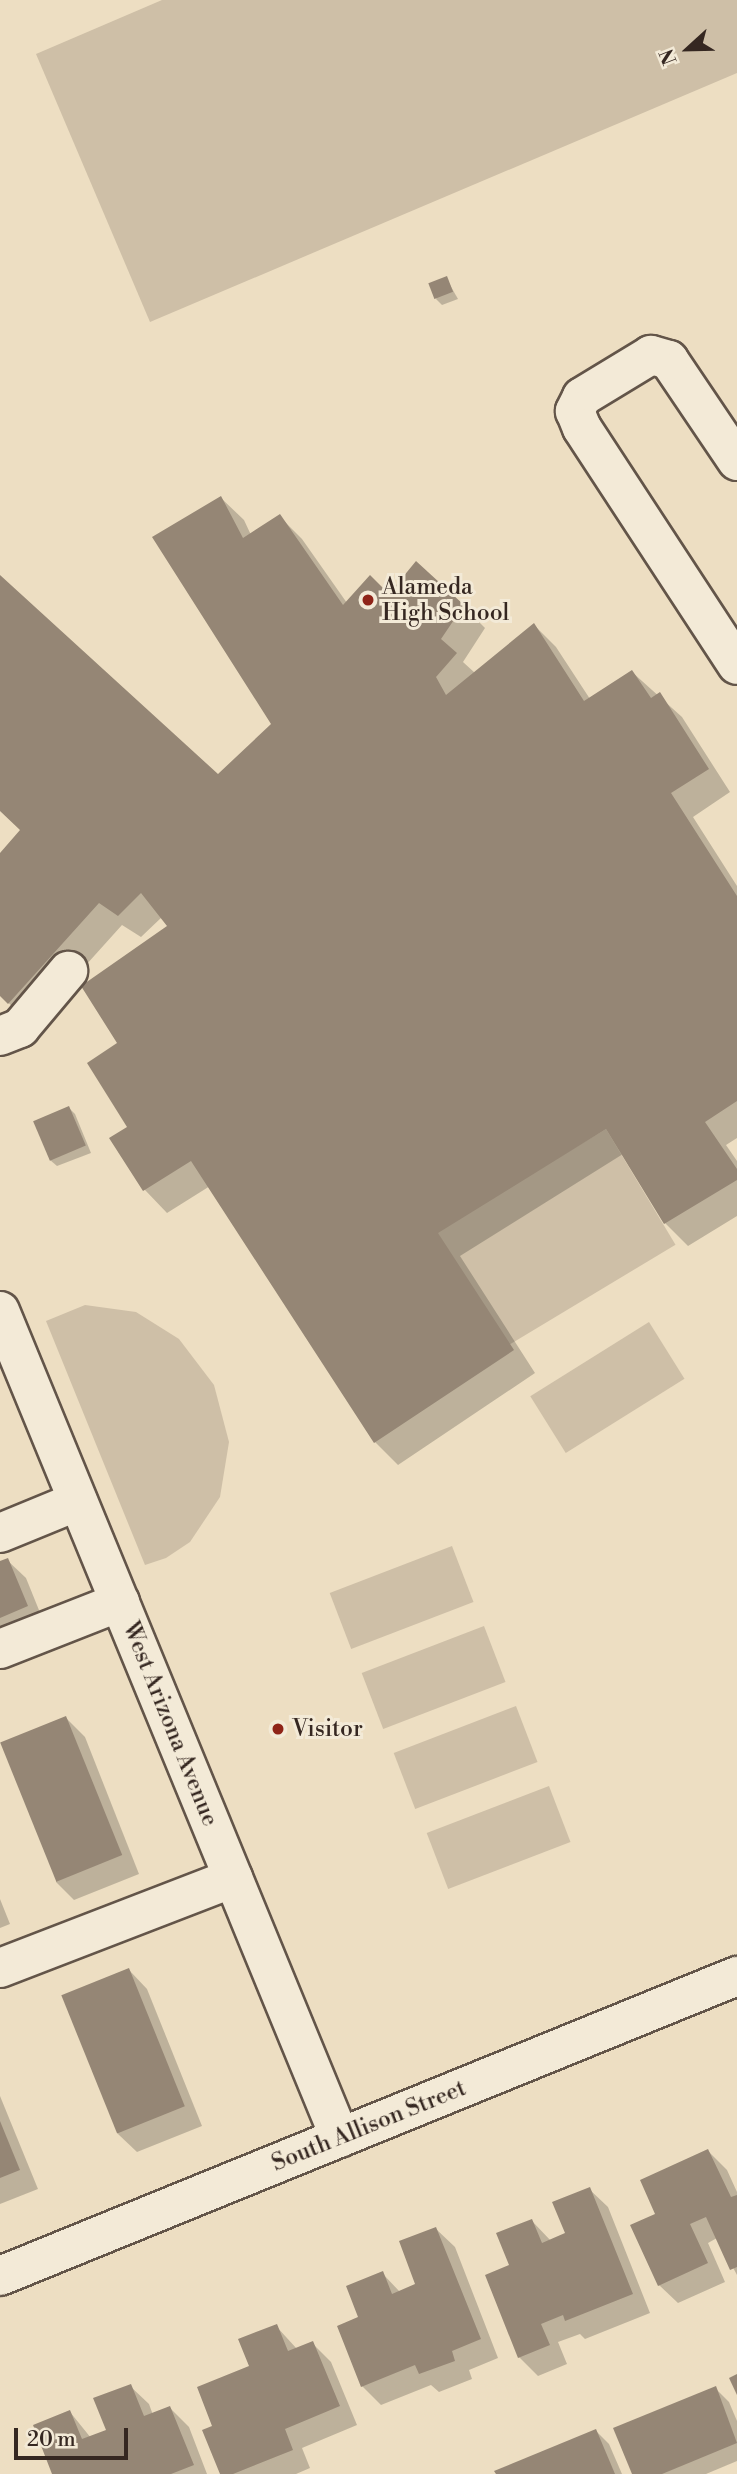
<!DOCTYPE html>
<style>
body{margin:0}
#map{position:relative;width:737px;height:2474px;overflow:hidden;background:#eddec2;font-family:"Libre Bodoni",serif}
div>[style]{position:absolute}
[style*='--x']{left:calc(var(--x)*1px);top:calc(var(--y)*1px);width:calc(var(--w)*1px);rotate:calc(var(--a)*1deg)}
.green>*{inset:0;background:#cebfa7;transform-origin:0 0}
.shadow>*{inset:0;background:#0003}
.building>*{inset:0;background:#958675;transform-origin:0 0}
.roads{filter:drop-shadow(2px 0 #635549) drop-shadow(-2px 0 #635549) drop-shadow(0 2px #635549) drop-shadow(0 -2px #635549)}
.minor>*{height:38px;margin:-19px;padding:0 19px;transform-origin:19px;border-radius:19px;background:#f3ead7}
.dots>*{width:19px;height:19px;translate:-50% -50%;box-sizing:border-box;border:4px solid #f3ead7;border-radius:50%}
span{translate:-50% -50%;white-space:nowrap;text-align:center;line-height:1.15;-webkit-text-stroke:6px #f3ead7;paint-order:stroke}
.poi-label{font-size:23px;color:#352721}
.left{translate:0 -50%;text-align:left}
.street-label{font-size:23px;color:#352721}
.north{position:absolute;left:653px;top:14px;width:70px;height:70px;-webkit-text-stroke:5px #f3ead7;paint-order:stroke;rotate:248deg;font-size:19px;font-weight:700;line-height:28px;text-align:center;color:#352721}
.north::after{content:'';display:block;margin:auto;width:24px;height:32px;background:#352721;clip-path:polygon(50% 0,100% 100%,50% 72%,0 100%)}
.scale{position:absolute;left:14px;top:2428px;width:114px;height:32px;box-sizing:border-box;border:4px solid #352721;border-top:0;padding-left:9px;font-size:21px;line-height:24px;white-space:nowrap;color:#352721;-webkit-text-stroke:5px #f3ead7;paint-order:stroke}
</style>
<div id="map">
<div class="green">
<i style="clip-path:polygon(162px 0,737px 0,737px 73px,150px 322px,36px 54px)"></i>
<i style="left:606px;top:1129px;width:135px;height:198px;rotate:59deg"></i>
<i style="clip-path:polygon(85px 1305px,136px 1312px,179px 1339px,214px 1385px,229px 1442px,220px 1497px,190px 1542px,166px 1558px,145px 1565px,46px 1321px)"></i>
<i style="left:649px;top:1322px;width:67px;height:140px;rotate:58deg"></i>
<i style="left:452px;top:1546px;width:60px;height:131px;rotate:69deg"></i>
<i style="left:484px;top:1626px;width:60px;height:131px;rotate:69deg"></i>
<i style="left:516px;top:1706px;width:60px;height:131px;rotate:69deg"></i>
<i style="left:549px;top:1786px;width:60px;height:131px;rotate:69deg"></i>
</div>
<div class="shadow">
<i style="clip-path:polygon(446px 278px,458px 299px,442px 305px,436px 299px)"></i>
<i style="clip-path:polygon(221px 498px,244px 520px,251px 535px,280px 517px,302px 539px,347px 603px,390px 596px,463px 606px,485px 628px,463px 662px,475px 673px,534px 625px,556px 647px,590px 699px,632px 672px,682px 717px,730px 792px,693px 817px,737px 886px,737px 1138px,726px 1145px,737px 1161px,737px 1216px,688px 1246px,665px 1223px,623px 1154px,460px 1256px,535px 1373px,398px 1465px,375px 1442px,210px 1186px,167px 1213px,145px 1190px,119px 1044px,169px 926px,162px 917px,141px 937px,122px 925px,32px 1025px,0 995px,0 856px,22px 831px,0 810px,0 577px,218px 777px,274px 724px)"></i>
<i style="clip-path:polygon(69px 1108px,75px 1114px,91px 1153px,57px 1166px,50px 1160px)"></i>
<i style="clip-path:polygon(7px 1560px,26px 1578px,45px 1625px,0 1644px,0 1563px)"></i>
<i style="clip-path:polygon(66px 1718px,85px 1737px,139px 1874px,74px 1900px,56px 1882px)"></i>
<i style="clip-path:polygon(0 1899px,10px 1924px,0 1928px)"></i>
<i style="clip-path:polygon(129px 1970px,147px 1989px,202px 2126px,137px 2152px,118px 2134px)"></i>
<i style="clip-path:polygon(0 2096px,38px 2189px,0 2204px)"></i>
<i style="clip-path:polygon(708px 2151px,727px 2170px,737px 2192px,737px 2275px,717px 2238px,708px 2243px,725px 2282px,678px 2303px,659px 2285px,657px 2215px)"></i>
<i style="clip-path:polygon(589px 2189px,608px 2207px,650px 2313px,585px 2339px,580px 2334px,558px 2342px,567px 2364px,538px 2376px,519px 2357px,511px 2266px,532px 2221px,551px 2241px,567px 2234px)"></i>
<i style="clip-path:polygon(436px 2229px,455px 2247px,498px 2358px,469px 2370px,472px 2379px,439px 2392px,431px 2385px,381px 2405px,362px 2386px,360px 2318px,382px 2273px,400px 2292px,418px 2285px)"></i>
<i style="clip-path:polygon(276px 2326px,297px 2349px,312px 2343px,331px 2362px,357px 2425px,302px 2448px,310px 2468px,296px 2474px,222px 2474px,215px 2427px)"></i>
<i style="clip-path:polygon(130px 2386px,149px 2404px,153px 2415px,170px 2408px,189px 2427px,207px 2474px,54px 2474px,70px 2412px,91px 2438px,108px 2431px)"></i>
<i style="clip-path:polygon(715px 2388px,729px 2402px,737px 2421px,737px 2461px,706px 2474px,634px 2474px)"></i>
<i style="clip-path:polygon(596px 2431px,609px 2444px,622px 2474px,498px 2474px)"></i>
</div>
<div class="building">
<i style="left:447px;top:276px;width:17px;height:20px;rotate:69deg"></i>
<i style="clip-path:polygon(221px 496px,243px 538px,280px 514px,343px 605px,370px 575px,389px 594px,416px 561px,464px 605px,441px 639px,457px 653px,436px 677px,446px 695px,534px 623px,584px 701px,632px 670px,651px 698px,660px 692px,709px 769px,671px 793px,737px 896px,737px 1101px,705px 1122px,737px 1169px,737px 1180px,664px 1224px,606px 1129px,438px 1233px,514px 1350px,374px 1443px,191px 1161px,143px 1191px,109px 1138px,127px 1127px,87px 1063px,117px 1043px,81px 986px,167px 926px,141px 893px,118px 916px,99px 903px,8px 1004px,0 996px,0 853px,20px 830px,0 811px,0 575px,218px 774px,271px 724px,152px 537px)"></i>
<i style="left:69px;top:1106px;width:43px;height:39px;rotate:67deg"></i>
<i style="clip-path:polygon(8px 1558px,28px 1606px,0 1618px,0 1561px)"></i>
<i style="left:66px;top:1716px;width:150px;height:71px;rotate:68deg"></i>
<i style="left:129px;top:1968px;width:149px;height:73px;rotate:68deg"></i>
<i style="clip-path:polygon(0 2121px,20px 2170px,0 2178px)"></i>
<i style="clip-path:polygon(708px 2149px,731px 2197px,737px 2195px,737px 2267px,730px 2270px,706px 2217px,690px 2224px,708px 2263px,658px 2286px,630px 2225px,655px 2214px,640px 2180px)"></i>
<i style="clip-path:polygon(590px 2187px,633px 2294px,565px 2321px,563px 2315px,541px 2324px,550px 2345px,518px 2358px,485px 2275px,509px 2265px,496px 2233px,532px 2219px,542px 2243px,565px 2233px,552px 2202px)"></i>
<i style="clip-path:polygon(436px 2227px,481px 2339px,452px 2351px,455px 2361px,419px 2374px,415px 2365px,361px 2387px,337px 2326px,358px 2317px,346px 2286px,383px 2271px,392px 2294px,415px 2284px,399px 2241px)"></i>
<i style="clip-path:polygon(277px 2324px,288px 2351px,313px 2341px,340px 2406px,285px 2429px,293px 2450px,233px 2474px,220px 2474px,202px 2430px,212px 2426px,197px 2387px,249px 2366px,238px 2339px)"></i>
<i style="clip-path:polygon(737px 2374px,737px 2395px,729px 2378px)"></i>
<i style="clip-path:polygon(131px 2384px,144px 2416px,170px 2406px,194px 2465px,171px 2474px,52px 2474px,33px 2425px,70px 2410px,82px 2439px,106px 2430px,93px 2398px)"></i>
<i style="clip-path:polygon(716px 2386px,737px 2443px,662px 2474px,632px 2474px,613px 2428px)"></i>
<i style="clip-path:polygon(596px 2429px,615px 2474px,496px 2474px,494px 2471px)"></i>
</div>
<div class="roads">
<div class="minor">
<i style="--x:737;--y:461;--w:122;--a:-124"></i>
<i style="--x:669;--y:360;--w:19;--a:-164"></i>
<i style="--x:651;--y:355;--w:81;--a:148.7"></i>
<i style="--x:582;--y:397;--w:16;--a:117"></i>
<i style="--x:575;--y:411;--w:18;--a:68"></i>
<i style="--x:582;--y:428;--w:283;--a:56.8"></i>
<i style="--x:0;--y:1036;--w:22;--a:-22"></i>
<i style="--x:20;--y:1028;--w:75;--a:-49.9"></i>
<i style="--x:0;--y:1311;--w:894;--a:67.65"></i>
<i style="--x:0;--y:1533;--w:84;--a:-22.3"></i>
<i style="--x:0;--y:1649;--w:129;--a:-21.4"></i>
<i style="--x:0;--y:1968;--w:250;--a:-21.1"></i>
<i style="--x:0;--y:2276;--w:796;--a:-22.15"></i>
</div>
</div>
<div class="dots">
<i style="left:368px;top:600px;background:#8f2418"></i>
<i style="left:278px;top:1729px;background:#8f2418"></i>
</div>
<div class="poi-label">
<span class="left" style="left:382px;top:600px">Alameda<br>High School</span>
<span class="left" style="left:292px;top:1729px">Visitor</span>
</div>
<div class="street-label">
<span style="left:170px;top:1724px;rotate:68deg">West Arizona Avenue</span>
<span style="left:369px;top:2126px;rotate:-22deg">South Allison Street</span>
</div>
<div class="north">N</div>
<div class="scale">20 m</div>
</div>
